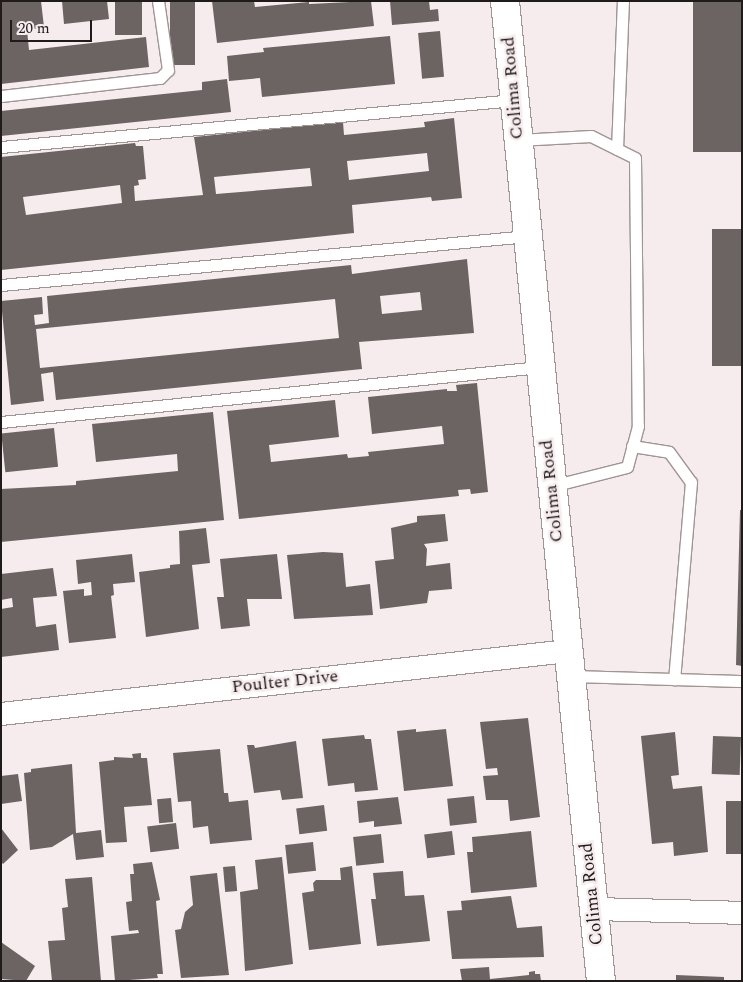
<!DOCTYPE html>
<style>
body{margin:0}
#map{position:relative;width:743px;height:982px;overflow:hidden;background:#f7eced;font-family:Spectral,serif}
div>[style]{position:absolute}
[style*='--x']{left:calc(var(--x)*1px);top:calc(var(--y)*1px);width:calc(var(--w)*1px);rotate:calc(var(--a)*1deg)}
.building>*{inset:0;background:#6c6363;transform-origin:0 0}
.roads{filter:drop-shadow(1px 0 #9f9595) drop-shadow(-1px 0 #9f9595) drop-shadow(0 1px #9f9595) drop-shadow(0 -1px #9f9595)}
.service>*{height:11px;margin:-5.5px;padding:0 5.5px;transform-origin:5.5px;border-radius:5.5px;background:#fff}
.minor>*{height:22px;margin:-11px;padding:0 11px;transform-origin:11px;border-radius:11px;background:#fff}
.secondary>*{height:28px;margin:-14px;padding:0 14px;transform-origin:14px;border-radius:14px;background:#fff}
span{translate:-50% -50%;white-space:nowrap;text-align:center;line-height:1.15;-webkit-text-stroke:5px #f7eced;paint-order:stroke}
.street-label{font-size:18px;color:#1f1b1b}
.frame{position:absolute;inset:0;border:2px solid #1f1b1b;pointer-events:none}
.scale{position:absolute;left:10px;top:20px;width:82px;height:22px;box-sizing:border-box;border:2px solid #1f1b1b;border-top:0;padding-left:6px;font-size:15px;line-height:18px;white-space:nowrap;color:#1f1b1b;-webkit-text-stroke:4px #f7eced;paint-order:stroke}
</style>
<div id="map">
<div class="building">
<i style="clip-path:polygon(1px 1px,41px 1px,44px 27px,27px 30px,29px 50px,146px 37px,149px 67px,1px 84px)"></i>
<i style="clip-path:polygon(62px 1px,107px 1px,109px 19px,64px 24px)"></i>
<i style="left:115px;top:1px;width:27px;height:34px"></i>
<i style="left:170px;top:1px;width:25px;height:64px"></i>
<i style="clip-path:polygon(212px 1px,254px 1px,255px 7px,309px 2px,309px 4px,371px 1px,374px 26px,217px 43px)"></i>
<i style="clip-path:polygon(390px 1px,429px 1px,430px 10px,438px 9px,439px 21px,392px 25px)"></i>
<i style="left:693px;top:1px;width:49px;height:151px"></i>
<i style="left:440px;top:31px;width:46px;height:22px;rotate:85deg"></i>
<i style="clip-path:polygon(390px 36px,395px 84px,262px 97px,260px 78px,229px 81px,227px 56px,264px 52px,263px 48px)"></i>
<i style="clip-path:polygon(227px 79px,231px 112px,1px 136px,1px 111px,202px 90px,202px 82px)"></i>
<i style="clip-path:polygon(evenodd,454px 118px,462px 198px,432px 201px,431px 197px,352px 205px,354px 233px,1px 270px,1px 157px,135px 143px,136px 146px,143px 146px,146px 179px,138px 180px,139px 185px,134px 186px,135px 201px,203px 195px,194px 137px,343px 122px,344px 135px,425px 127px,424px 122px,454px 118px,427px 153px,429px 171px,349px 180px,347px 161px,427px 153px,454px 118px,310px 168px,312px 186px,216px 194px,214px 177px,310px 168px,454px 118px,120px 185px,122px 203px,26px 215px,23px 197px,120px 185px)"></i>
<i style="left:712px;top:229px;width:30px;height:137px"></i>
<i style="clip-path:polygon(evenodd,467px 259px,474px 333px,359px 342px,362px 369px,56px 400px,53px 372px,41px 374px,44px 401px,11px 405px,1px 301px,42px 297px,43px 314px,34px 315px,35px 325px,49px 323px,47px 296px,351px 265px,352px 274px,467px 259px,420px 292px,422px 310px,382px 314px,380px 296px,420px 292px,467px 259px,335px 299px,339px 338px,40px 368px,36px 329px,335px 299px)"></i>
<i style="clip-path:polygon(477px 383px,488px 492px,471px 494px,470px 489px,458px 490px,459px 496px,239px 519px,227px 411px,335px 400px,339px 437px,269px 445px,271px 462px,347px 454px,348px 458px,369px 456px,368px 452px,444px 444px,442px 426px,372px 434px,368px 397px,447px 389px,447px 391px,457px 391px,456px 385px)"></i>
<i style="clip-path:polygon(213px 412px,224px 520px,1px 542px,1px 489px,76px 485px,76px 481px,178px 471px,177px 454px,96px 462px,92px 424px)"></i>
<i style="left:54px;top:428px;width:39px;height:53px;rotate:84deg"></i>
<i style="clip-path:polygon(740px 510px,742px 510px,742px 666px,736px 665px)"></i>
<i style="clip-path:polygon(445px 514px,448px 541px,424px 544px,427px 549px,426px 566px,450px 563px,452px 589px,429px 591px,427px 603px,380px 609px,375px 561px,394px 559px,391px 528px,417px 522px,417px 516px)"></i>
<i style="clip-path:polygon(206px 528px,210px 563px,192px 565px,199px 629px,146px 637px,139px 572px,170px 568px,170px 565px,180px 564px,179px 531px)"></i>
<i style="clip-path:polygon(323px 552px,343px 553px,346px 587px,370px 584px,373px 615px,294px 619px,287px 555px)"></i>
<i style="clip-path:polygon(132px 554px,135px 582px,113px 584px,114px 595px,111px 596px,116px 638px,69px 643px,63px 591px,84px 589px,84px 596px,92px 595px,91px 582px,78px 584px,76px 560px)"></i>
<i style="clip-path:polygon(277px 554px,282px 599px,247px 599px,250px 626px,221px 629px,217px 597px,224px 597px,220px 559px)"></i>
<i style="clip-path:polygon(53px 568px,57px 596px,33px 598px,36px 627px,56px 624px,59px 650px,1px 657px,1px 609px,13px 607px,12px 598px,1px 600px,1px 574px)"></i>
<i style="clip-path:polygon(528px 718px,540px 817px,510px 821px,508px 800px,486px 800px,483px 776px,498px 775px,497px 768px,486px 769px,480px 722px)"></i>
<i style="clip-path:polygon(416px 729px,416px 732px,446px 729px,453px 786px,404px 791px,397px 731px)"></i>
<i style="clip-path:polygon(675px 732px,679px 775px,671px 776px,673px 789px,702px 786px,708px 852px,674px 856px,673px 842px,652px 844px,641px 736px)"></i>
<i style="clip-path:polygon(364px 735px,365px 739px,371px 739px,378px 790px,355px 792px,354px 783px,328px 786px,322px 739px)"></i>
<i style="left:713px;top:736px;width:28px;height:38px;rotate:2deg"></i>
<i style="clip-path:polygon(296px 741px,303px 798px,282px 800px,280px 790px,254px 793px,247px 745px,254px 745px,255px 748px)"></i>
<i style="clip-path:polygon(220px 749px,224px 793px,228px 793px,229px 802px,248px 800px,252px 840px,210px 844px,208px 826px,193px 828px,191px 801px,178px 802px,173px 753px)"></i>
<i style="clip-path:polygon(141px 753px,141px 758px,147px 758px,152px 805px,124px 807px,127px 842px,106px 843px,99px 762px,114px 760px,114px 757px,133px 758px,132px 754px)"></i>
<i style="clip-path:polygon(72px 764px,76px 833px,101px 830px,104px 857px,76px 860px,73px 834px,52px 847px,30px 850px,24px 773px,31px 772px,31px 769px)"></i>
<i style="clip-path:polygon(18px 774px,22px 801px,1px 804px,1px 776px)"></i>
<i style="left:474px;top:796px;width:27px;height:27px;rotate:84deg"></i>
<i style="clip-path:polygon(398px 797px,402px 824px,374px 827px,374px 821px,359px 823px,357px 801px)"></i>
<i style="left:171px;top:798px;width:24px;height:14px;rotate:85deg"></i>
<i style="left:726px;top:801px;width:16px;height:53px"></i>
<i style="left:324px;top:805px;width:26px;height:28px;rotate:83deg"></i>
<i style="left:176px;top:823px;width:26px;height:29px;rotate:83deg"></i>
<i style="clip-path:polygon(1px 828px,18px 850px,3px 864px,1px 862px)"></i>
<i style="left:452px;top:831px;width:24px;height:28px;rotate:83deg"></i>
<i style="clip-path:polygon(531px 831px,537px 887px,471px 893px,467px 852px,473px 852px,472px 837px)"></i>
<i style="left:381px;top:834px;width:29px;height:28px;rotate:84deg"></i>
<i style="left:313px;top:842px;width:29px;height:28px;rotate:84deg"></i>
<i style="clip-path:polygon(282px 857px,293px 964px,245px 971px,240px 892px,258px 889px,255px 860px)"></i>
<i style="clip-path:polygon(152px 862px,160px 900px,156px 901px,163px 974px,157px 974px,158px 978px,115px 981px,111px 936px,139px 933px,138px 930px,129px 931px,126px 902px,132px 901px,130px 874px,134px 874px,133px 864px)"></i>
<i style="left:235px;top:866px;width:25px;height:12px;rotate:85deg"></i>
<i style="clip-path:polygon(352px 866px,361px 944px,309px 950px,302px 893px,314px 891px,313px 883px,316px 880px,341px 880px,340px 868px)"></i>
<i style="clip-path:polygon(403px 871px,405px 896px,424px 895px,430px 941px,377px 946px,371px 899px,376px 899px,373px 873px)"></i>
<i style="clip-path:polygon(217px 873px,229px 975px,181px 978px,175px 930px,181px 929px,185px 912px,193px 905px,190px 876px)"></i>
<i style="clip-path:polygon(92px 877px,101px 981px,52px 981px,48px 941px,65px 940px,62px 908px,68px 907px,65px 879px)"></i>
<i style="clip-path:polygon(511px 896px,517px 928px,542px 926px,544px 957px,452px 959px,447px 911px,462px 910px,461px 901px)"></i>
<i style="clip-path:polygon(1px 942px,35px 966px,26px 981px,1px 979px)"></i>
<i style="clip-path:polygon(489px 967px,490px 979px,529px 975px,529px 972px,535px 971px,535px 974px,540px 974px,541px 981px,462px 981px,460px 969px)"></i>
<i style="clip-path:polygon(676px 975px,724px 977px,724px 981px,676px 981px)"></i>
</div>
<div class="roads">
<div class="service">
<i style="--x:1;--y:96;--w:160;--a:-6.5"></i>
<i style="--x:160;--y:78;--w:11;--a:-45"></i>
<i style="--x:168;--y:70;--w:70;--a:-98.2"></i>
<i style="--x:518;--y:140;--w:73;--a:-3.1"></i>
<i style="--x:591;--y:136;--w:49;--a:26.6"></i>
<i style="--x:635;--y:158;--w:268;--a:89.4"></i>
<i style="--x:638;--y:426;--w:42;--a:105"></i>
<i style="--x:627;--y:467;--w:77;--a:165.8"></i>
<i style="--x:1;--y:147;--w:515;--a:-5.23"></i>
<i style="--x:617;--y:149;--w:148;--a:-87.7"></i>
<i style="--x:1;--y:285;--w:529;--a:-5.31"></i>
<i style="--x:1;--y:422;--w:542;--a:-5.83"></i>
<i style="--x:632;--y:446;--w:37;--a:9"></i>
<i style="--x:669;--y:452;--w:37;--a:54"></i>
<i style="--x:691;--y:482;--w:198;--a:94.9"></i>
<i style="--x:570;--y:676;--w:172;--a:1.7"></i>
</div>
<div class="minor">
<i style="--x:1;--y:714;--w:570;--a:-6.34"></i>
<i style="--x:594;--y:909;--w:148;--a:1.5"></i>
</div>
<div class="secondary">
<i style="--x:505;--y:1;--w:985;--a:84.41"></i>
</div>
</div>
<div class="street-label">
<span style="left:513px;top:88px;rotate:-95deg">Colima Road</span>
<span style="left:552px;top:491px;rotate:-96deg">Colima Road</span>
<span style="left:285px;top:682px;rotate:-6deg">Poulter Drive</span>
<span style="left:592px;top:894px;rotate:-96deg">Colima Road</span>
</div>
<div class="frame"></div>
<div class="scale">20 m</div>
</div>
